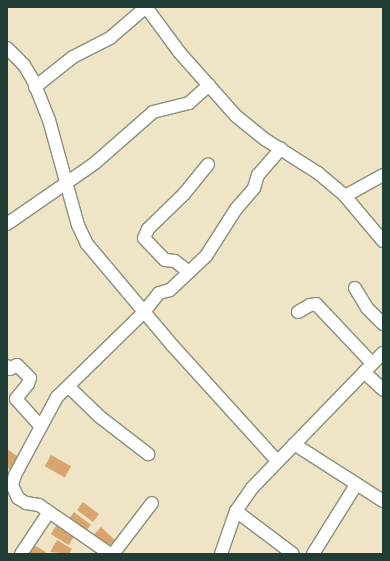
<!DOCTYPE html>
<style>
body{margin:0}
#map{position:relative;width:390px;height:561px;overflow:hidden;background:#efe4c6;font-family:Alegreya,serif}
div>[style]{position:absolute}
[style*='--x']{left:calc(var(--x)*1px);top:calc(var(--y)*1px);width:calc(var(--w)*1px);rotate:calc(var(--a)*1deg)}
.building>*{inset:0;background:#d8a56e;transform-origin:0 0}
.roads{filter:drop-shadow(1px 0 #87907d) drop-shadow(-1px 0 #87907d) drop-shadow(0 1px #87907d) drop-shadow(0 -1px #87907d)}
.street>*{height:12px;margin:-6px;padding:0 6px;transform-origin:6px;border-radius:6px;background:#fff}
span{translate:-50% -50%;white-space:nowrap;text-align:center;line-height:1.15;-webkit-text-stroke:3.5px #fdfcf7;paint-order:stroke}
.frame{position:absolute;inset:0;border:8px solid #1f3d34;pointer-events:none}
</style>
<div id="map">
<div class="building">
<i style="clip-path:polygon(7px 449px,20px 458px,11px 470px,7px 467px)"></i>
<i style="left:51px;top:455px;width:23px;height:13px;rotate:29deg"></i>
<i style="left:83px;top:502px;width:20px;height:10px;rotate:37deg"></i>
<i style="left:74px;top:512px;width:21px;height:11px;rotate:37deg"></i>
<i style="left:57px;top:524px;width:21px;height:12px;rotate:31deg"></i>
<i style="left:101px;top:527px;width:19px;height:10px;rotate:43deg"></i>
<i style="clip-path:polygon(57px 540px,72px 549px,69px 554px,50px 552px)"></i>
<i style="clip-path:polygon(34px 545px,46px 552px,45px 554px,28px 554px)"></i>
</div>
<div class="roads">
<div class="street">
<i style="--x:146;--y:7;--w:57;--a:53.5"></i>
<i style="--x:180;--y:53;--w:84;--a:48.4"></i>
<i style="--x:236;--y:116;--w:38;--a:39"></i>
<i style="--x:266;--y:140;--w:62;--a:32.4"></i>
<i style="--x:318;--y:173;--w:35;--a:40"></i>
<i style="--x:345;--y:196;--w:43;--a:-28.9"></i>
<i style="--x:7;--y:48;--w:24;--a:45"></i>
<i style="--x:24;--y:65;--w:17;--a:59"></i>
<i style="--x:33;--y:80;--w:43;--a:68.2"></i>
<i style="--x:49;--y:120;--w:109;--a:74.6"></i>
<i style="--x:78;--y:225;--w:21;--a:65"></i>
<i style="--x:87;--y:244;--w:132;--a:49.9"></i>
<i style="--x:172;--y:345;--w:156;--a:47.8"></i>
<i style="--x:35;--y:87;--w:48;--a:-38.3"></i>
<i style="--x:73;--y:57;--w:42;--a:-27.2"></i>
<i style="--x:110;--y:38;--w:48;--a:-40.7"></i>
<i style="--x:345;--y:196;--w:59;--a:49.8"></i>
<i style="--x:7;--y:224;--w:107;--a:-34.7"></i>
<i style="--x:95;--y:163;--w:77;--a:-41.3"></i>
<i style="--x:153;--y:112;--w:37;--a:-14"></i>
<i style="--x:189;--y:103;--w:27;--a:-42"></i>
<i style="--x:189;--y:272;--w:18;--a:-142"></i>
<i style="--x:175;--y:261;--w:10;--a:-174"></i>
<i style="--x:165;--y:260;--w:30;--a:-134"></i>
<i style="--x:144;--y:238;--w:10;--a:-66"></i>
<i style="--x:148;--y:229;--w:50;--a:-44.2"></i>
<i style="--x:184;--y:194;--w:38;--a:-51"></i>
<i style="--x:355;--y:288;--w:23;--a:59"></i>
<i style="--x:367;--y:308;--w:23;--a:45"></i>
<i style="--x:298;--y:312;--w:14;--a:-30"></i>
<i style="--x:310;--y:305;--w:6;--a:-9"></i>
<i style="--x:316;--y:304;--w:81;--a:46.5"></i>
<i style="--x:7;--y:366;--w:4;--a:45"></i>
<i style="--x:10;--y:369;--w:8;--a:-30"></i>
<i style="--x:17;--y:365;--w:18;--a:45"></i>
<i style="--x:30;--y:378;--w:6;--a:108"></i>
<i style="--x:28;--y:384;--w:19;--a:129"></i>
<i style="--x:16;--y:399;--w:36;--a:48"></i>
<i style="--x:364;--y:372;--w:26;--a:43"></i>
<i style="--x:69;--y:387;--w:43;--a:44.1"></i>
<i style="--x:100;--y:417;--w:61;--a:37.6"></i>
<i style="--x:294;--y:444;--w:106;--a:32.6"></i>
<i style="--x:236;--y:511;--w:71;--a:37"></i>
<i style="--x:21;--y:554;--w:50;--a:-56.3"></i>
<i style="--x:110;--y:554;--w:86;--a:-145.4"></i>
<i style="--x:39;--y:505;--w:13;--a:-171"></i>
<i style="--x:26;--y:503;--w:9;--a:-148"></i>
<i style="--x:18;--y:498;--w:14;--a:-115"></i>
<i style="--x:12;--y:485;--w:10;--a:-73"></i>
<i style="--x:15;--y:475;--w:89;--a:-61.7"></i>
<i style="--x:57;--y:397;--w:122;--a:-44.3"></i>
<i style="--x:144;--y:312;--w:24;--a:-52"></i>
<i style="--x:159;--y:293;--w:11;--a:-15"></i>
<i style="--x:170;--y:290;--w:50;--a:-43.4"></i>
<i style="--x:206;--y:256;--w:56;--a:-57.4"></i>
<i style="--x:236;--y:209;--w:28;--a:-49"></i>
<i style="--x:254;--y:188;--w:14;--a:-73"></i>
<i style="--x:258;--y:175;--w:35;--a:-49"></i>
<i style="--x:113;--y:554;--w:64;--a:-52.6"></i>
<i style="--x:221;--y:554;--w:46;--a:-70.8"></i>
<i style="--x:236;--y:511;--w:28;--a:-55"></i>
<i style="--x:252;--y:488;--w:188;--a:-45.9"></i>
<i style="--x:313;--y:554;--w:81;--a:-58.1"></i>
</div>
</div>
<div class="frame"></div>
</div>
